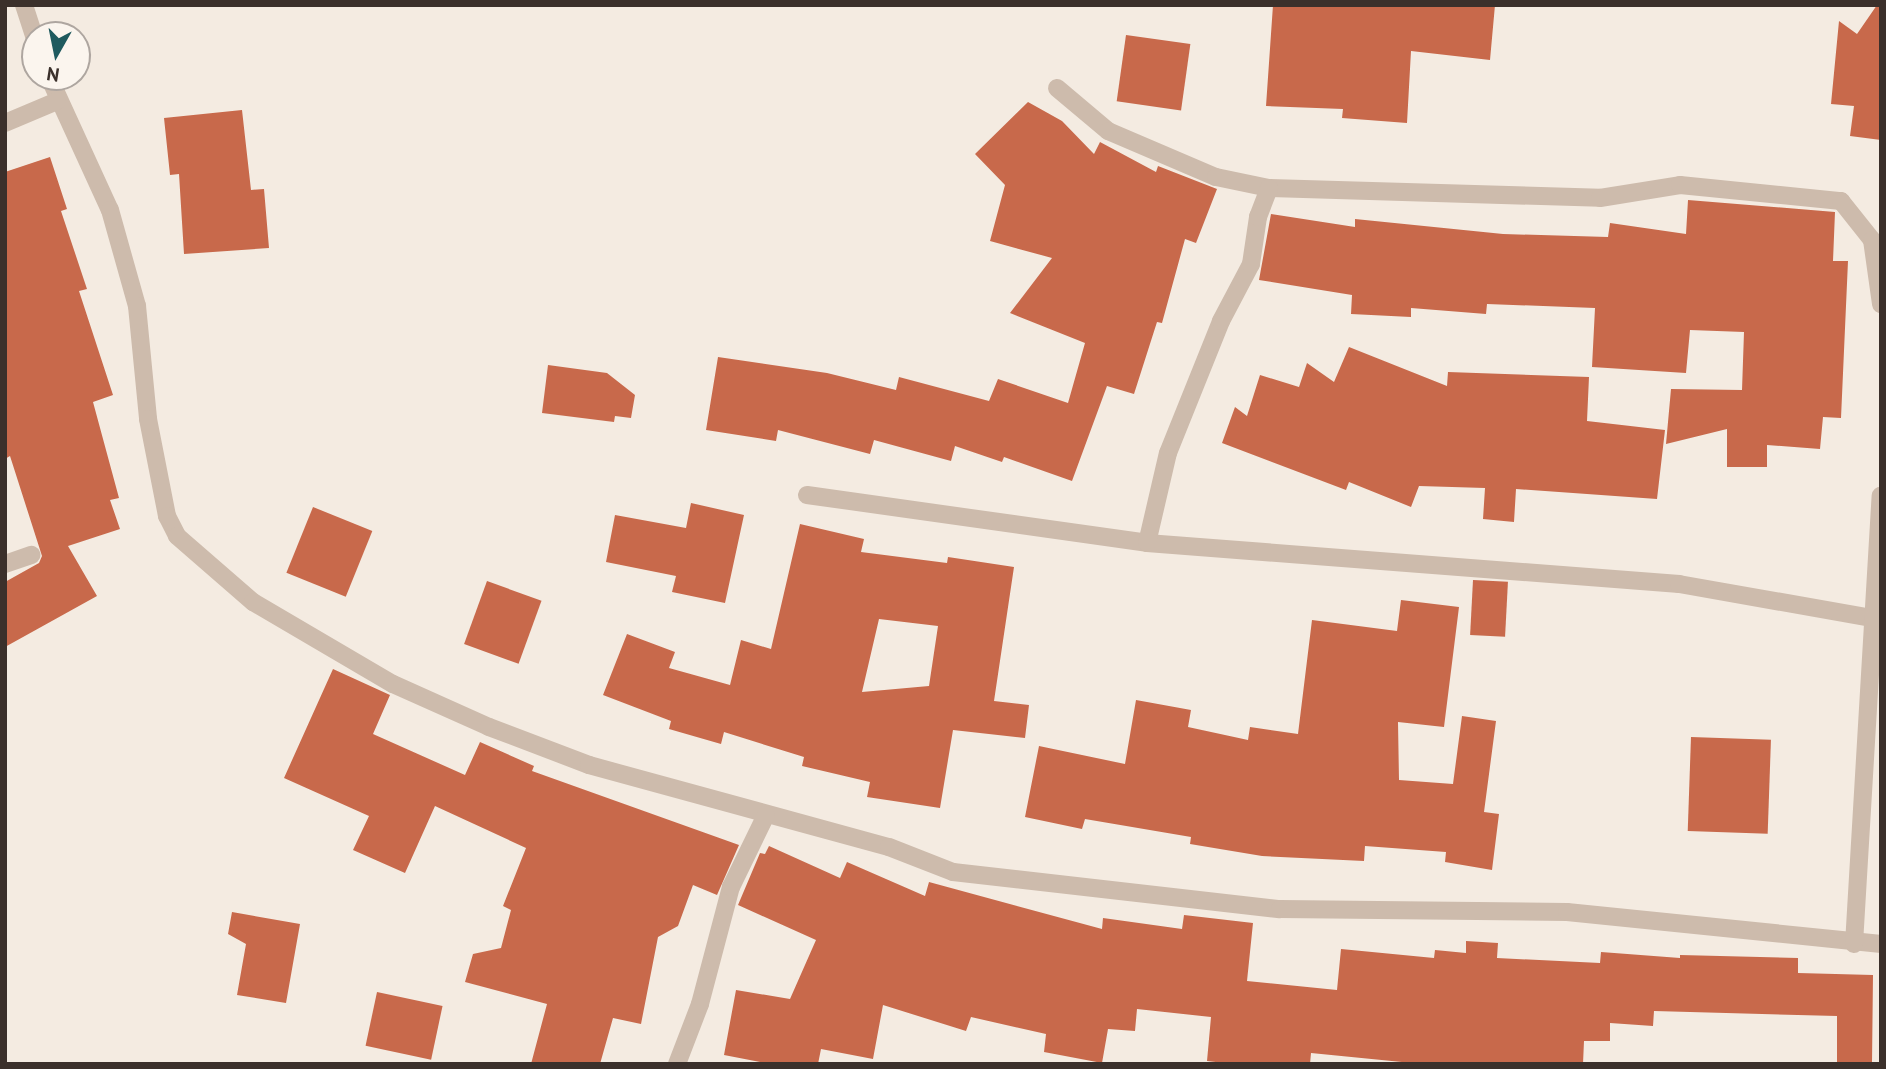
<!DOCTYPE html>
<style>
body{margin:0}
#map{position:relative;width:1886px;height:1069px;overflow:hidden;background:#f4ebe1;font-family:"PT Sans",sans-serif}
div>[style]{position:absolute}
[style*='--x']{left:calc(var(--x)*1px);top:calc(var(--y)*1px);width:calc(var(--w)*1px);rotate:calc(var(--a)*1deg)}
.building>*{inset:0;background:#c8694b;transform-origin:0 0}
.minor>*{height:18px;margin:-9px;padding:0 9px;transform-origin:9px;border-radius:9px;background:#cdbbac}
span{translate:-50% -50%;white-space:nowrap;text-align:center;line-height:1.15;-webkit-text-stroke:5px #fbf5ee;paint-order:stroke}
.frame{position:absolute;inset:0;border:7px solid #3b302b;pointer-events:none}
.north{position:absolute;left:21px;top:21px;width:70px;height:70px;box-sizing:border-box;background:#fbf5ee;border:2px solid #aea6a0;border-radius:50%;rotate:189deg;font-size:19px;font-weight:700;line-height:28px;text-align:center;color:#3b302b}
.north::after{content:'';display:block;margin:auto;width:24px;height:32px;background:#1f5a5e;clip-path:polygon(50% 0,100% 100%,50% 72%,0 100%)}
</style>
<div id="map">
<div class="building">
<i style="clip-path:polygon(1273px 5px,1495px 5px,1490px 60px,1411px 51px,1407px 123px,1342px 118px,1343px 109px,1266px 106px)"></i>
<i style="clip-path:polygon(1877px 5px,1881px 5px,1881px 140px,1850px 136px,1854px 106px,1831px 104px,1839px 21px,1857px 34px)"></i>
<i style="left:1126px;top:35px;width:65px;height:67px;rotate:8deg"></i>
<i style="clip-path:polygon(1028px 102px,1062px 121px,1094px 154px,1100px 142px,1156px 172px,1158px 166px,1217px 189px,1196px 243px,1185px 239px,1162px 323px,1157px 322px,1134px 394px,1107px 386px,1072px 481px,1004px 457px,1002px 462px,955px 446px,951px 461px,874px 440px,870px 454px,778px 430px,776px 441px,706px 430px,718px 357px,827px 373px,896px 390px,899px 377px,989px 401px,998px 379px,1068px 403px,1085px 343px,1010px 313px,1052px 258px,990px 241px,1005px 185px,975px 154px)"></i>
<i style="clip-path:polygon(242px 110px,251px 190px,264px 189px,269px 248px,184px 254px,179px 174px,170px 175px,164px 118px)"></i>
<i style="clip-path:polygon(50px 157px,67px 209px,61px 211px,87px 289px,79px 291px,113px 395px,93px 402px,119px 498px,110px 500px,120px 529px,68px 546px,97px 596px,5px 647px,5px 582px,39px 563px,42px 556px,10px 456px,5px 459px,5px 172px)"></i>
<i style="clip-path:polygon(1688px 200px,1835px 212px,1833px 261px,1848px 261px,1841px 418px,1823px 417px,1820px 449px,1767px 445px,1767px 467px,1727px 467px,1727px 429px,1666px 444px,1671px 389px,1742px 390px,1744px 332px,1690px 330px,1686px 373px,1592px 367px,1595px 308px,1487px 304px,1486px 314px,1411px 308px,1411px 317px,1351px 314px,1352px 295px,1259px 280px,1271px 214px,1355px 227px,1355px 219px,1503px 234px,1608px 237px,1610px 223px,1686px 234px)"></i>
<i style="clip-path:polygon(1349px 347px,1447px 386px,1448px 372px,1589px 377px,1587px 421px,1665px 430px,1657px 499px,1516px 489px,1514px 522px,1483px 519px,1485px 488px,1419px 486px,1411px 507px,1349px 482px,1346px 490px,1222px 443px,1235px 407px,1247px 416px,1260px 375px,1299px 387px,1307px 363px,1334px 382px)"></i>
<i style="clip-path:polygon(548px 365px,607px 373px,635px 395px,631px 418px,615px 416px,614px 422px,542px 413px)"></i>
<i style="clip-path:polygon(691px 503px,744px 515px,725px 603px,672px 592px,676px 576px,606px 562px,615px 515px,686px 528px)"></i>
<i style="left:313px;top:507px;width:64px;height:71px;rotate:22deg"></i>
<i style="clip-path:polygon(evenodd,800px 524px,864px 539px,861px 552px,947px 563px,948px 557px,1014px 567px,994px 701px,1029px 705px,1025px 738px,953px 730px,940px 808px,867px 797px,870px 782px,802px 766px,804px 757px,724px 732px,721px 744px,669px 729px,671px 721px,603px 695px,627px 634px,675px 652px,669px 668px,730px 685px,741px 640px,771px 649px,800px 524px,879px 619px,938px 626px,929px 686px,862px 692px,879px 619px)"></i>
<i style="left:1473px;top:580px;width:35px;height:55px;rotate:3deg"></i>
<i style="left:487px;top:581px;width:58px;height:67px;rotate:20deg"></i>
<i style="clip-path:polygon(1401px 600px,1459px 607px,1444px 727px,1398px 722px,1399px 780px,1453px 784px,1462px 716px,1496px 721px,1484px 812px,1499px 814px,1492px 870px,1445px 862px,1446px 852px,1365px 846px,1364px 861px,1262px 856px,1190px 844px,1191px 837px,1085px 819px,1082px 829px,1025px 817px,1039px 746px,1125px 764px,1136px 700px,1191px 710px,1188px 727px,1248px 740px,1250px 727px,1298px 734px,1312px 620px,1397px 631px)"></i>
<i style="clip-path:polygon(333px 669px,390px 695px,373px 734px,465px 775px,480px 742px,534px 766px,532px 771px,739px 845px,717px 895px,693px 885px,678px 926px,658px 937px,641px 1024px,613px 1018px,600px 1064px,531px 1064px,547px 1004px,465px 982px,473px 954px,501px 948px,511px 910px,503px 906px,526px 848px,435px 806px,405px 873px,353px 850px,369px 816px,284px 778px)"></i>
<i style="left:1691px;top:737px;width:80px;height:94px;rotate:2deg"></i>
<i style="clip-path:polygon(769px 846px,840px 878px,847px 862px,925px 896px,929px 882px,1102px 929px,1103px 918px,1182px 929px,1184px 915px,1253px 923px,1247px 981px,1337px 990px,1341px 949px,1434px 958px,1435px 950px,1466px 953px,1466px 941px,1498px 943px,1497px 958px,1600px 963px,1601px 952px,1680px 958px,1680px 955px,1798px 958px,1798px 973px,1873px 975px,1872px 1064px,1837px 1064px,1837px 1016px,1654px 1011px,1653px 1026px,1610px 1023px,1610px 1041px,1584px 1041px,1583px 1064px,1422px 1064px,1311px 1053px,1310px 1064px,1233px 1064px,1207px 1061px,1211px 1017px,1137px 1009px,1135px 1031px,1108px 1029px,1102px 1063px,1044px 1052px,1046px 1034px,971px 1017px,966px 1031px,883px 1005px,873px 1059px,821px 1049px,818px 1064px,771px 1064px,724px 1055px,736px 990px,790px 999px,816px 940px,738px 905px,760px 853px,765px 854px)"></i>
<i style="clip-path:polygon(232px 912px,300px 924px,286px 1003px,237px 995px,246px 944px,228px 934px)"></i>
<i style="left:377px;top:992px;width:67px;height:55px;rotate:12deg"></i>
</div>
<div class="minor">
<i style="--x:24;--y:5;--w:35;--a:72"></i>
<i style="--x:49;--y:77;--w:146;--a:65.4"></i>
<i style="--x:110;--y:210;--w:100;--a:74.3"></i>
<i style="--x:137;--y:306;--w:114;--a:84.4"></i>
<i style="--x:148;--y:419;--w:99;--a:78.9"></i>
<i style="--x:167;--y:516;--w:22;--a:63"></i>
<i style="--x:177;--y:536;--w:101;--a:41"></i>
<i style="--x:253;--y:602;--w:162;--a:30.4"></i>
<i style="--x:393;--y:684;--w:105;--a:24.1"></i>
<i style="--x:489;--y:727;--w:107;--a:20.8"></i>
<i style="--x:589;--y:765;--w:311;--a:15.3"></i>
<i style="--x:889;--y:847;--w:69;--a:21.3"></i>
<i style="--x:953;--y:872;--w:329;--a:6.5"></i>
<i style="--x:1280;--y:909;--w:287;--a:0.6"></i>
<i style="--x:1567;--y:912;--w:316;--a:5.8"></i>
<i style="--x:1057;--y:88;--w:67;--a:40.1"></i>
<i style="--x:1108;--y:131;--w:117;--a:23.1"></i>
<i style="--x:1216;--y:177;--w:54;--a:11.7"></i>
<i style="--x:1269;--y:188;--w:331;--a:1.7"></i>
<i style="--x:1600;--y:198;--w:81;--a:-9.2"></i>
<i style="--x:1680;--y:185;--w:162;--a:5.7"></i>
<i style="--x:1841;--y:201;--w:50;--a:51.5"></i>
<i style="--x:1872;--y:240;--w:65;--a:82"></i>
<i style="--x:5;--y:123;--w:56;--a:-22.9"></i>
<i style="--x:807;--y:495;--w:343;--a:8"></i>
<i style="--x:1147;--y:543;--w:534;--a:4.41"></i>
<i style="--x:1679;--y:584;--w:195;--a:10"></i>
<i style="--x:1147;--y:543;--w:92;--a:-76.9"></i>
<i style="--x:1168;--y:453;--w:142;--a:-68.1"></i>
<i style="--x:1221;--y:321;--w:64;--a:-62.2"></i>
<i style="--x:1251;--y:264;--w:48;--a:-81.5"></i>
<i style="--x:1258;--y:217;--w:31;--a:-69"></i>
<i style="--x:5;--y:564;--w:28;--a:-19"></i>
<i style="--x:1854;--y:944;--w:449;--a:-86.6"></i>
<i style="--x:677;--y:1064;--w:64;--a:-69"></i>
<i style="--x:700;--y:1004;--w:121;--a:-75.2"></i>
<i style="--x:731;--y:887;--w:80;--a:-64.1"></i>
</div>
<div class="frame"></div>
<div class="north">N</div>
</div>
